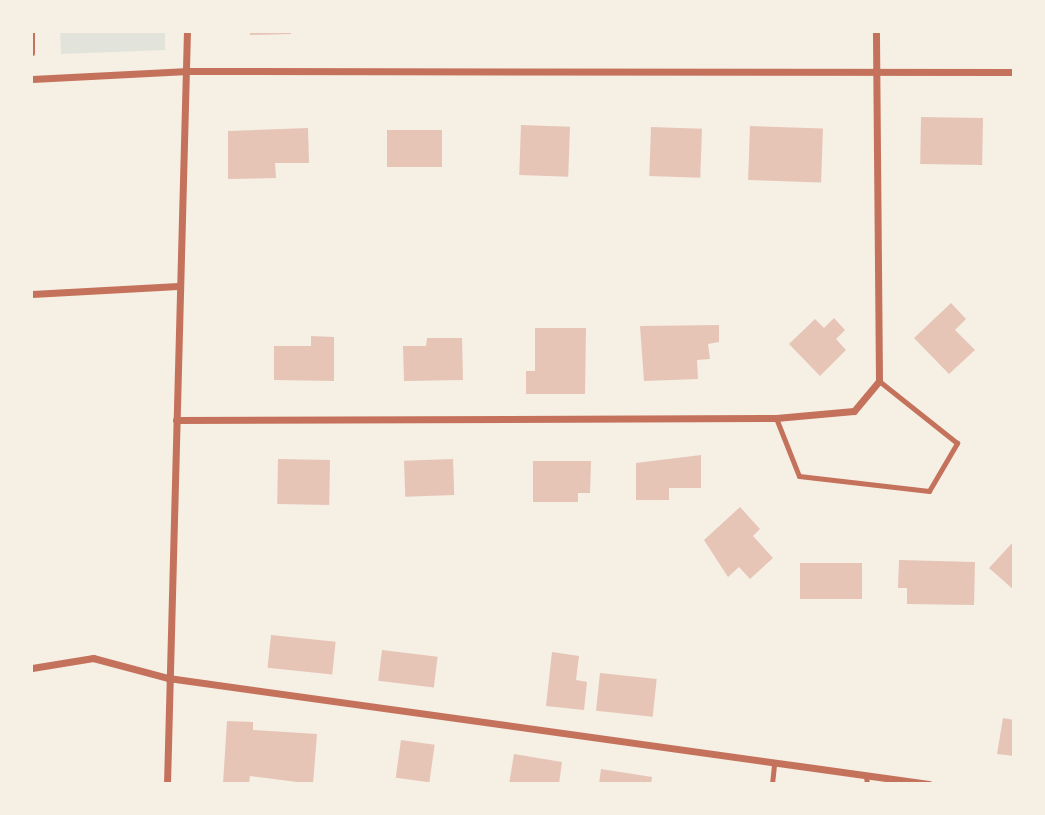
<!DOCTYPE html>
<style>
body{margin:0}
#map{position:relative;width:1045px;height:815px;overflow:hidden;background:#f6efe4;font-family:Roboto,sans-serif}
div>[style]{position:absolute}
[style*='--x']{left:calc(var(--x)*1px);top:calc(var(--y)*1px);width:calc(var(--w)*1px);rotate:calc(var(--a)*1deg)}
.green>*{inset:0;background:#e2e4dc}
.building>*{inset:0;background:#e6c5b7;transform-origin:0 0}
.service>*{height:5px;margin:-2.5px;padding:0 2.5px;transform-origin:2.5px;border-radius:2.5px;background:#c5725c}
.minor>*{height:7px;margin:-3.5px;padding:0 3.5px;transform-origin:3.5px;border-radius:3.5px;background:#c5725c}
span{translate:-50% -50%;white-space:nowrap;text-align:center;line-height:1.15;-webkit-text-stroke:5px #f6efe4;paint-order:stroke}
.frame{position:absolute;inset:0;border:33px solid #f6efe4;pointer-events:none}
</style>
<div id="map">
<div class="green">
<i style="clip-path:polygon(60px 32px,165px 32px,165px 50px,61px 54px)"></i>
</div>
<div class="building">
<i style="clip-path:polygon(250px 32px,291px 32px,291px 34px,250px 35px)"></i>
<i style="left:921px;top:117px;width:62px;height:47px;rotate:1deg"></i>
<i style="left:521px;top:125px;width:49px;height:50px;rotate:2deg"></i>
<i style="left:750px;top:126px;width:73px;height:54px;rotate:2deg"></i>
<i style="left:651px;top:127px;width:51px;height:49px;rotate:2deg"></i>
<i style="clip-path:polygon(308px 128px,309px 163px,275px 163px,276px 178px,228px 179px,228px 131px)"></i>
<i style="left:387px;top:130px;width:55px;height:37px"></i>
<i style="clip-path:polygon(951px 303px,966px 319px,955px 330px,975px 350px,949px 374px,914px 338px)"></i>
<i style="clip-path:polygon(834px 318px,845px 330px,836px 339px,846px 350px,820px 376px,789px 344px,815px 319px,824px 328px)"></i>
<i style="clip-path:polygon(719px 325px,719px 342px,708px 344px,710px 359px,697px 360px,698px 379px,644px 381px,640px 326px)"></i>
<i style="clip-path:polygon(535px 328px,586px 328px,585px 394px,526px 394px,526px 371px,535px 371px)"></i>
<i style="clip-path:polygon(311px 336px,334px 337px,334px 381px,274px 380px,274px 346px,311px 346px)"></i>
<i style="clip-path:polygon(427px 338px,462px 338px,463px 380px,404px 381px,403px 346px,426px 346px)"></i>
<i style="clip-path:polygon(701px 455px,701px 488px,669px 488px,669px 500px,636px 500px,636px 463px)"></i>
<i style="left:278px;top:459px;width:52px;height:45px;rotate:1deg"></i>
<i style="left:453px;top:459px;width:36px;height:49px;rotate:88deg"></i>
<i style="clip-path:polygon(533px 461px,591px 461px,590px 493px,578px 493px,578px 502px,533px 502px)"></i>
<i style="clip-path:polygon(740px 507px,760px 529px,753px 536px,773px 558px,750px 579px,739px 567px,728px 577px,704px 540px)"></i>
<i style="clip-path:polygon(1014px 541px,1014px 590px,989px 568px)"></i>
<i style="clip-path:polygon(899px 560px,975px 562px,974px 605px,907px 604px,907px 588px,898px 588px)"></i>
<i style="left:800px;top:563px;width:62px;height:36px"></i>
<i style="left:271px;top:635px;width:65px;height:33px;rotate:6deg"></i>
<i style="left:382px;top:650px;width:56px;height:31px;rotate:7deg"></i>
<i style="clip-path:polygon(552px 652px,579px 656px,576px 680px,587px 682px,584px 710px,546px 706px)"></i>
<i style="left:600px;top:673px;width:57px;height:38px;rotate:6deg"></i>
<i style="clip-path:polygon(1003px 718px,1014px 720px,1014px 756px,997px 754px)"></i>
<i style="clip-path:polygon(227px 721px,253px 722px,253px 730px,317px 734px,313px 784px,250px 776px,249px 784px,223px 784px)"></i>
<i style="left:401px;top:740px;width:34px;height:38px;rotate:8deg"></i>
<i style="clip-path:polygon(514px 754px,562px 762px,559px 784px,509px 784px)"></i>
<i style="clip-path:polygon(601px 769px,652px 777px,651px 784px,599px 784px)"></i>
</div>
<div class="service">
<i style="--x:32;--y:53;--w:21;--a:-90"></i>
<i style="--x:776;--y:418;--w:62;--a:68.4"></i>
<i style="--x:799;--y:476;--w:131;--a:6.6"></i>
<i style="--x:929;--y:491;--w:56;--a:-59.7"></i>
<i style="--x:957;--y:443;--w:100;--a:-141.5"></i>
<i style="--x:866;--y:776;--w:8;--a:83"></i>
<i style="--x:772;--y:784;--w:19;--a:-84"></i>
</div>
<div class="minor">
<i style="--x:32;--y:79;--w:156;--a:-2.9"></i>
<i style="--x:188;--y:71;--w:826;--a:0.07"></i>
<i style="--x:32;--y:294;--w:146;--a:-3.1"></i>
<i style="--x:176;--y:420;--w:600;--a:-0.19"></i>
<i style="--x:776;--y:418;--w:78;--a:-5.1"></i>
<i style="--x:854;--y:411;--w:39;--a:-50"></i>
<i style="--x:879;--y:381;--w:349;--a:-90.5"></i>
<i style="--x:32;--y:668;--w:62;--a:-9.3"></i>
<i style="--x:93;--y:658;--w:78;--a:14.9"></i>
<i style="--x:168;--y:678;--w:768;--a:7.93"></i>
<i style="--x:167;--y:784;--w:752;--a:-88.48"></i>
</div>
<div class="frame"></div>
</div>
